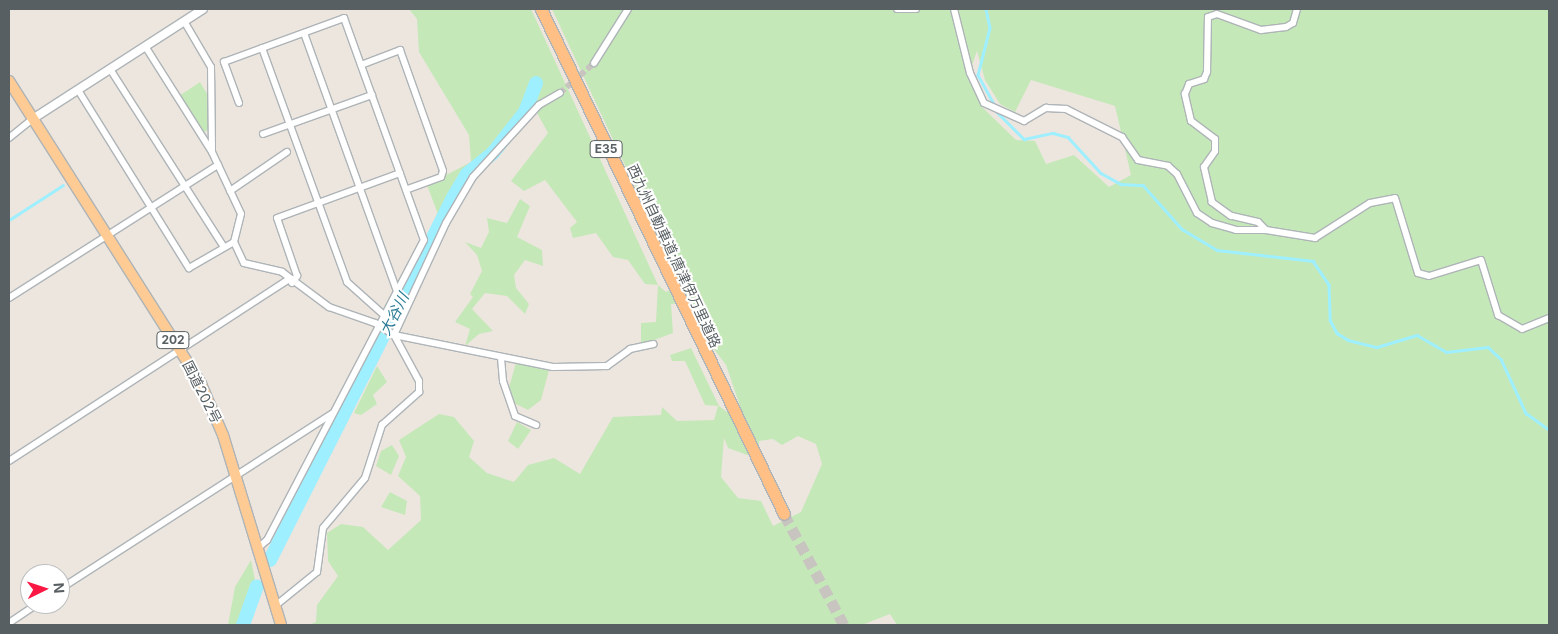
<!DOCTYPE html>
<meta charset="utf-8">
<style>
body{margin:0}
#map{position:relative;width:1558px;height:634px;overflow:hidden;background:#ede6df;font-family:Inter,"Noto Sans JP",sans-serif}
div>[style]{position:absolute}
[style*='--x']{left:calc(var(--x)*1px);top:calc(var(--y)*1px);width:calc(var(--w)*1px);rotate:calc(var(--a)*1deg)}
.green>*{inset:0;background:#c5e8b8}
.stream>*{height:2.5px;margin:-1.25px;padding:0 1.25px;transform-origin:1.25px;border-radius:1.25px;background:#9eefff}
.river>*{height:14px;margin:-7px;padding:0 7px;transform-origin:7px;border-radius:7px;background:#9eefff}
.minor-tunnel>*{height:6px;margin-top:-3px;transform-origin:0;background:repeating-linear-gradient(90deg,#c8c4c0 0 6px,transparent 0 9px)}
.motorway-tunnel>*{height:11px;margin-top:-5.5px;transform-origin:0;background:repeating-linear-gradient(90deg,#c8c4c0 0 11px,transparent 0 16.5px)}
.roads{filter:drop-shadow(1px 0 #aeb4b7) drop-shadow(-1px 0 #aeb4b7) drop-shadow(0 1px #aeb4b7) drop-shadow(0 -1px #aeb4b7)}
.minor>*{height:6px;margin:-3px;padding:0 3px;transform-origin:3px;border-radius:3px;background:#fff}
.tertiary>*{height:8px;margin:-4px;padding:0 4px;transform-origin:4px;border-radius:4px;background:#fff}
.trunk>*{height:10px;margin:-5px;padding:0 5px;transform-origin:5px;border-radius:5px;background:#ffcb94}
.motorway>*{height:11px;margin:-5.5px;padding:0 5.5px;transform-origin:5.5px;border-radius:5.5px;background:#ffbf85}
span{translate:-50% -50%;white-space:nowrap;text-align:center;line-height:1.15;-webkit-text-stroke:4px #fff;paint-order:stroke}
.shield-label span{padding:1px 4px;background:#fff;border:1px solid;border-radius:4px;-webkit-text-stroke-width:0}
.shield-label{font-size:12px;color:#585f62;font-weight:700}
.street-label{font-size:14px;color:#585f62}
.water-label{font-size:15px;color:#2a7b95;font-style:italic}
.frame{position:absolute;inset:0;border:10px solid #585f62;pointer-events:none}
.north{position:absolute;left:20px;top:564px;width:50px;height:50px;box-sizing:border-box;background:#fff;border:1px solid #bcbfc0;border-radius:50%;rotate:86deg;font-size:14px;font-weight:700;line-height:20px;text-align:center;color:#585f62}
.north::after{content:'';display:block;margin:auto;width:18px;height:22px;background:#fb1743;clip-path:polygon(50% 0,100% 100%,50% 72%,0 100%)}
</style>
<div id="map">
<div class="green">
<i style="clip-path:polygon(evenodd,409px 9px,531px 9px,658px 285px,666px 292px,681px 285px,552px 9px,1549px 9px,1549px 625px,897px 625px,890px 614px,862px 625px,309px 625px,316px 622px,317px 605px,338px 576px,328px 561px,327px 533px,341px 524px,363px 527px,388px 550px,421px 520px,420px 496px,398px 476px,406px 457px,399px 440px,439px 414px,454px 417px,474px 441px,469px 457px,487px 473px,514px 482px,528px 465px,554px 458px,580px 474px,613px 417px,661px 415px,662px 407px,677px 421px,714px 420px,718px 406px,705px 405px,685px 361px,672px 361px,670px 355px,691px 348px,719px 406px,727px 412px,740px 406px,726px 365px,704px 336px,692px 339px,684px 303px,671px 304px,673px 333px,641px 345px,641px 323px,656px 322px,658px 285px,645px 284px,628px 260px,613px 257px,596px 233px,573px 238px,570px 228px,577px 222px,545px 180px,524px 191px,511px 181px,548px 133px,529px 98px,492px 149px,471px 162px,439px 217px,427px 185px,471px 162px,469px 135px,419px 52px,417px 19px,409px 9px,977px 51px,985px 80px,1000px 104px,1015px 112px,1031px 80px,1115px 106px,1131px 175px,1109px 187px,1074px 155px,1046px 164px,1035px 141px,1016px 140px,982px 107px,968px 77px,977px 51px,409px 9px,798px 436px,816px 444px,822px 464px,801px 512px,773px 526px,761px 501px,738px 498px,721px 477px,724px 438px,728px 448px,747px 455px,759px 448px,759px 441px,773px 439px,782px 445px,798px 436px)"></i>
<i style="clip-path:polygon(200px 82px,209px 97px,209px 129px,203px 133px,179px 96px)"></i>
<i style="clip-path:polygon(520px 199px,530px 206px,517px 237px,542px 250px,543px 266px,525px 260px,514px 275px,516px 288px,529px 304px,525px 314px,507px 296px,485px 293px,472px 309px,493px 331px,479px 334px,465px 346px,470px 329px,455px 322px,473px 297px,470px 294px,482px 271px,477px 255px,465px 242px,481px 248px,489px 232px,487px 218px,507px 223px)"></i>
<i style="clip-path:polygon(516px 363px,549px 370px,541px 400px,528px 410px,512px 402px,508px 391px)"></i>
<i style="clip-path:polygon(377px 366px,387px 382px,373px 395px,377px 404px,361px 415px,354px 413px)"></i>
<i style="clip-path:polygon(517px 422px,531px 430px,518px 449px,508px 441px)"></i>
<i style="clip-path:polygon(392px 445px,399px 456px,391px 475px,376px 466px,381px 451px)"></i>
<i style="clip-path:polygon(390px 492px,407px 501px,405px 515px,381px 507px)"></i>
<i style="clip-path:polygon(251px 560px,255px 580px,238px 625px,228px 625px,235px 587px)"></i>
</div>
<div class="stream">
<i style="--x:986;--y:9;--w:19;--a:78"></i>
<i style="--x:990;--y:28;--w:49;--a:104.3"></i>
<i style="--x:978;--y:75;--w:35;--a:61"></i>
<i style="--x:996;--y:111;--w:40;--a:45"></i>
<i style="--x:1024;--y:139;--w:30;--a:-12"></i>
<i style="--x:1053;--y:133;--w:16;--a:15"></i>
<i style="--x:1068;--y:137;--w:49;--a:47.5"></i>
<i style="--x:1101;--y:173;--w:23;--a:29"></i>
<i style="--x:1121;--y:184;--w:22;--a:3"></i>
<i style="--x:1143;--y:185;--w:59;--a:48.4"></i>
<i style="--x:1182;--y:229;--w:41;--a:31"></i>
<i style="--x:1217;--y:250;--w:97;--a:6.5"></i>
<i style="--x:1313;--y:261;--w:29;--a:56"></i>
<i style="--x:1329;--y:285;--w:35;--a:88"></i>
<i style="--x:1330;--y:320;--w:15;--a:62"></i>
<i style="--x:1337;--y:333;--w:13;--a:32"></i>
<i style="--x:1348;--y:340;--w:30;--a:14"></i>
<i style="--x:1377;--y:347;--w:42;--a:-16.7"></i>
<i style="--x:1417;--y:335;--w:34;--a:30"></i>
<i style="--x:1446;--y:352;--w:42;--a:-6.8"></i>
<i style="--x:1488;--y:347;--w:18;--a:43"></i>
<i style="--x:1501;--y:359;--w:60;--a:65.2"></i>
<i style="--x:1526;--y:413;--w:29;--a:36"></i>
<i style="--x:9;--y:220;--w:64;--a:-32.9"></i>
</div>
<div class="river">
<i style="--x:270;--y:560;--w:404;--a:-63.2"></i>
<i style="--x:452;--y:199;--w:29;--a:-59"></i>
<i style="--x:467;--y:174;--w:33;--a:-39"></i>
<i style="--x:493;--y:153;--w:52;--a:-52"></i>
<i style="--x:525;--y:112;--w:31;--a:-69"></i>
<i style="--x:243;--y:625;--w:41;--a:-70.3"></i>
</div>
<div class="minor-tunnel">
<i style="--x:560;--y:93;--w:45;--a:-41.4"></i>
</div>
<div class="motorway-tunnel">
<i style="--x:784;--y:514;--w:126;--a:61.6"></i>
</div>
<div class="roads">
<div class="minor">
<i style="--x:897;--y:9;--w:19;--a:0"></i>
<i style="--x:954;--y:9;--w:66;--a:76"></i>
<i style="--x:970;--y:73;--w:33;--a:65"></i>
<i style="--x:984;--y:103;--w:44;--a:24.2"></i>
<i style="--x:1024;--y:121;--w:26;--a:-31"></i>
<i style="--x:1046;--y:108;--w:20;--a:3"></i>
<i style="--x:1066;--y:109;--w:63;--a:26.6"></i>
<i style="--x:1122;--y:137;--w:28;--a:55"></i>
<i style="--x:1138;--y:160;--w:31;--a:11"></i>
<i style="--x:1168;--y:166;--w:12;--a:42"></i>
<i style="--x:1177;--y:174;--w:44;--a:62.9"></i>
<i style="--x:1197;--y:213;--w:18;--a:34"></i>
<i style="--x:1212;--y:223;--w:25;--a:16"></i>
<i style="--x:1236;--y:230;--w:30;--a:0"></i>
<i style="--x:1266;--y:230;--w:11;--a:-135"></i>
<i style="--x:1258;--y:222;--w:28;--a:-167"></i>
<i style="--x:1231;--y:216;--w:24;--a:-144"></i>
<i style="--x:1212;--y:202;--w:36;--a:-103"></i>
<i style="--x:1204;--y:167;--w:19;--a:-55"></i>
<i style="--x:1215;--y:151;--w:12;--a:-90"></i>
<i style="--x:1215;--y:139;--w:30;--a:-143"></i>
<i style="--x:1191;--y:121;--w:28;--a:-103"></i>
<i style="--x:1185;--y:94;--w:11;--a:-68"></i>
<i style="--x:1189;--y:84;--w:16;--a:-18"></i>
<i style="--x:1204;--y:79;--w:8;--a:-67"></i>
<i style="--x:1207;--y:72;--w:55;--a:-89"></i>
<i style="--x:1208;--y:17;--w:9;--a:-18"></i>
<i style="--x:1217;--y:14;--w:47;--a:20"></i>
<i style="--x:1261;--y:30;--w:25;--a:-7"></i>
<i style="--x:1286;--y:27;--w:8;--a:-30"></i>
<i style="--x:1293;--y:23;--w:15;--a:-74"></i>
<i style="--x:184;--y:21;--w:53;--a:59.6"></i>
<i style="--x:211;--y:67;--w:85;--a:89.3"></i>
<i style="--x:304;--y:33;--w:275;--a:70.2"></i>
<i style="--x:145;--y:46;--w:125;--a:57.7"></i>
<i style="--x:212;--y:152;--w:68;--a:64.9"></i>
<i style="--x:241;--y:214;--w:29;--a:104"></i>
<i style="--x:234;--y:242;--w:23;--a:65"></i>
<i style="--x:244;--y:263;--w:39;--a:13"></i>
<i style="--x:282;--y:272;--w:59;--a:36.7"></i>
<i style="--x:329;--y:307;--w:49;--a:19.2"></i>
<i style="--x:375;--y:323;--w:22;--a:32"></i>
<i style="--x:394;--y:335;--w:123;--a:-65.1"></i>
<i style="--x:446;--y:223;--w:53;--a:-59.6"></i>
<i style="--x:473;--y:177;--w:98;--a:-47.5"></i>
<i style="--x:539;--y:105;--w:24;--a:-30"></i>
<i style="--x:262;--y:48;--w:249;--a:70"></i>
<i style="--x:347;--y:282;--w:51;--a:41.8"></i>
<i style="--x:594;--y:63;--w:64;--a:-57.8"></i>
<i style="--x:361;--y:65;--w:42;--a:-21"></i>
<i style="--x:400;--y:50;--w:128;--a:70.4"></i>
<i style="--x:443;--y:171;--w:6;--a:108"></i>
<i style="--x:441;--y:177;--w:37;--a:160"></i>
<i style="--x:110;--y:69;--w:210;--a:57.4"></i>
<i style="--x:78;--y:90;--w:210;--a:58.1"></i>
<i style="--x:189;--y:268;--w:52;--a:-30"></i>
<i style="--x:239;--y:103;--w:44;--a:-110.1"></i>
<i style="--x:224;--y:62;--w:128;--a:-20.1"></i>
<i style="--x:344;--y:18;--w:236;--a:70.2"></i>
<i style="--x:424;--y:240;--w:339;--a:117.6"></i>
<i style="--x:267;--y:540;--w:12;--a:138"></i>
<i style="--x:263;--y:134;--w:116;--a:-19.7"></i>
<i style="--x:9;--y:138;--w:32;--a:-39"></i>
<i style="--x:230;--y:191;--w:69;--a:-34.4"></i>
<i style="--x:1266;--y:230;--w:50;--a:9.3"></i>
<i style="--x:1315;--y:238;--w:65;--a:-32.5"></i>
<i style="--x:1370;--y:203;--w:25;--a:-11"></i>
<i style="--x:1395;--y:198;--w:78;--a:73"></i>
<i style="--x:1418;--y:273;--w:11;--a:15"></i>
<i style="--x:1429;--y:276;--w:54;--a:-17.1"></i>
<i style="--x:1481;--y:260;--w:58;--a:72.8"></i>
<i style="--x:1498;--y:315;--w:28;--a:30"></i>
<i style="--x:1522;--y:329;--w:29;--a:-22"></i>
<i style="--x:292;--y:283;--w:9;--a:-54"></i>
<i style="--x:297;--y:276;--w:61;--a:-109"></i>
<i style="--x:277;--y:218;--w:131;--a:-20.1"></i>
<i style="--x:9;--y:298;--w:248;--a:-32.5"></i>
<i style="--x:394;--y:335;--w:162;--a:11.4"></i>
<i style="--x:553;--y:367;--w:54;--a:-1.1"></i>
<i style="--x:607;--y:366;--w:29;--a:-36"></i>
<i style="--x:630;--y:349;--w:24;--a:-12"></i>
<i style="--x:501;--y:358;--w:23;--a:85"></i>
<i style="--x:503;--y:381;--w:37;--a:71"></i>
<i style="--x:515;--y:416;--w:23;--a:23"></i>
<i style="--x:9;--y:461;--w:333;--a:-33"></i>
<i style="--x:60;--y:589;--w:323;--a:-32.8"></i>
<i style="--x:275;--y:606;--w:54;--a:-39"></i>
<i style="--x:317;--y:572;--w:44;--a:-82.2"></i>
<i style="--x:323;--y:528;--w:65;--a:-50"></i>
<i style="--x:365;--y:478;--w:56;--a:-72.2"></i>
<i style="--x:382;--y:425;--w:50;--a:-41.7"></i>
<i style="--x:419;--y:392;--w:11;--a:-90"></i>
<i style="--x:419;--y:381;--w:52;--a:-118.5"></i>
<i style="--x:9;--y:623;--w:34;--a:-34"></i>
</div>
<div class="tertiary">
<i style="--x:34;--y:118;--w:201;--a:-32.8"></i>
</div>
<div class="trunk">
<i style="--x:9;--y:81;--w:359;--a:57.6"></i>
<i style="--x:201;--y:384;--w:56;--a:66.7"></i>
<i style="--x:223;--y:435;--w:199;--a:73"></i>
</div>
<div class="motorway">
<i style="--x:541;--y:9;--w:560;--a:64.3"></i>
</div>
</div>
<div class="shield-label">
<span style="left:606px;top:149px">E35</span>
<span style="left:173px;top:340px">202</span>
</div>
<div class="street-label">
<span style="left:674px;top:256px;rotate:65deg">西九州自動車道;唐津伊万里道路</span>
<span style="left:202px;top:392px;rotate:63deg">国道202号</span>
</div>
<div class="water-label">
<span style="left:394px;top:314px;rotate:-63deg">大谷川</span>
</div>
<div class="frame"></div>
<div class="north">N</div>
</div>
